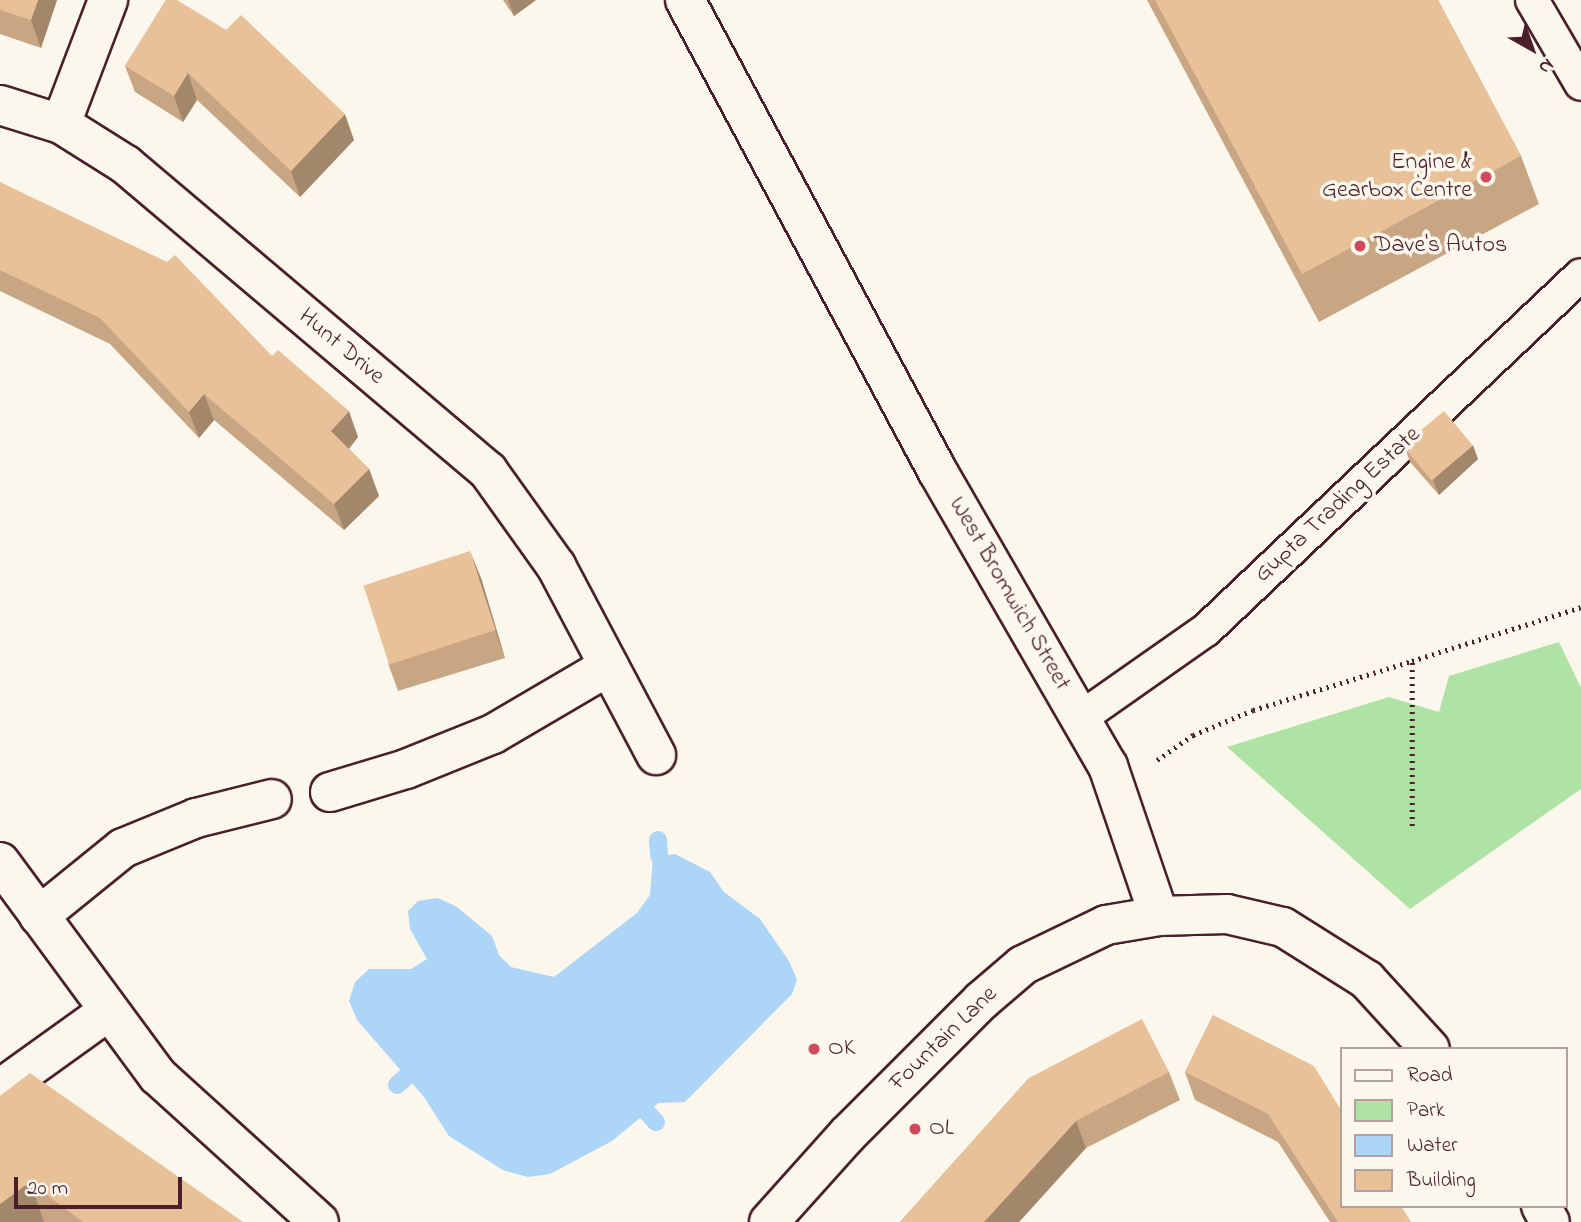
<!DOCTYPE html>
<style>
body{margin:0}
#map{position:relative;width:1581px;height:1222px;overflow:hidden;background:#fbf7ec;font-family:"Indie Flower",sans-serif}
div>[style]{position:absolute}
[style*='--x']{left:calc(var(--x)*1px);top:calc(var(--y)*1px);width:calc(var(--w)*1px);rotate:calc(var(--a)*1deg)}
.green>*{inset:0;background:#aee3a5}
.water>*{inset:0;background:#acd5f7}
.stream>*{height:18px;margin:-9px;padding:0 9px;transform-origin:9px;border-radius:9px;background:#acd5f7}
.path>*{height:4.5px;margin-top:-2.25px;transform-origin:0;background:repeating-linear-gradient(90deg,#4a1f2b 0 2px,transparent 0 7px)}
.roads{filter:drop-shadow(2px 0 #4a1f2b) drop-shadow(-2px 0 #4a1f2b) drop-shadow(0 2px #4a1f2b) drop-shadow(0 -2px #4a1f2b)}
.lane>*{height:32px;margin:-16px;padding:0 16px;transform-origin:16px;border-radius:16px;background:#fbf7ec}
.street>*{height:38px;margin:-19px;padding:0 19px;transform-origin:19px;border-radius:19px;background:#fbf7ec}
.secondary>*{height:38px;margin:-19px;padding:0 19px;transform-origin:19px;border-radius:19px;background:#fbf7ec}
.wall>*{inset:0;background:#c8a684}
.shaded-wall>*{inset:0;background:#a3876b}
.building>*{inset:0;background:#e9c199;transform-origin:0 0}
.dots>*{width:19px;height:19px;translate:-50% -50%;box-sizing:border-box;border:4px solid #fbf7ec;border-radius:50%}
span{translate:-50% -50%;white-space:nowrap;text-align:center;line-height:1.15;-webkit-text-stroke:7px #fbf7ec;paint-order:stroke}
.poi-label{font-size:24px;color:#4a1f2b}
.right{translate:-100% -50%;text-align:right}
.left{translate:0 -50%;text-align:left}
.street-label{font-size:24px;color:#4a1f2b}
.legend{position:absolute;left:1340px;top:1047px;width:228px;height:161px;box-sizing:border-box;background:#fbf7ec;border:2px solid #b4a19f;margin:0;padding:9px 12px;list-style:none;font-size:21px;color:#4a1f2b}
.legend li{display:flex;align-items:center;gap:14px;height:35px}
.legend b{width:35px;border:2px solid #b4a19f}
.north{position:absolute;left:1497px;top:14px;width:70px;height:70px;-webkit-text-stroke:5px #fbf7ec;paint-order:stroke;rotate:140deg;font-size:19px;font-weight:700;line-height:28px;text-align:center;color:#4a1f2b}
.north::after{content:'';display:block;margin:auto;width:24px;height:32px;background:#4a1f2b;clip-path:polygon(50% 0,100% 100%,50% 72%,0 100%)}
.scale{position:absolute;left:14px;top:1177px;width:168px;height:32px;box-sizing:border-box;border:4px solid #4a1f2b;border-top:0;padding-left:9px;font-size:21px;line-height:24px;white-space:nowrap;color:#4a1f2b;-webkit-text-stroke:5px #fbf7ec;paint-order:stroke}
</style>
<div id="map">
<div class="green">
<i style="clip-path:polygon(1559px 642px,1581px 688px,1581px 789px,1410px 909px,1227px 747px,1389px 697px,1439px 712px,1449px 676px)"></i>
</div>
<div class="water">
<i style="clip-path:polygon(675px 854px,710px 872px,724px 892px,760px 919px,789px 961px,797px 980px,792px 994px,685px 1102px,658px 1103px,612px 1141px,550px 1174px,528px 1177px,503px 1170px,449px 1136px,424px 1097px,357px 1020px,349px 1001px,355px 982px,369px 969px,411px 969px,427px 959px,410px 929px,408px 911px,418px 901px,438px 898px,457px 907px,492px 936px,499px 955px,511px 967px,554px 977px,637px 913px,650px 895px,653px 857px)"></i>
</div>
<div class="stream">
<i style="--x:658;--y:840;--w:16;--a:86"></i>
<i style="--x:397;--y:1085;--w:13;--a:-42"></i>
<i style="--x:646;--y:1111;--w:15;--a:48"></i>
</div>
<div class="path">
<i style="--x:1157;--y:760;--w:44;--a:-34.8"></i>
<i style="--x:1193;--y:735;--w:65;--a:-22.6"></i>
<i style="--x:1253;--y:710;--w:166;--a:-17.1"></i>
<i style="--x:1412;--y:826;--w:165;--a:-90"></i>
<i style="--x:1412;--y:661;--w:177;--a:-17.7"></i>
</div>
<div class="roads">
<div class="lane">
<i style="--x:1532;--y:0;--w:97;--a:59.7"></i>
<i style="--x:1082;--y:717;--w:151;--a:-35.1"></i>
<i style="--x:1206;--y:630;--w:516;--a:-43.43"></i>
</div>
<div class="street">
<i style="--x:0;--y:105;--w:64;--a:17.3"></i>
<i style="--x:61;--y:124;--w:77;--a:32.2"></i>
<i style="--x:126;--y:165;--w:474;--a:40.2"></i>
<i style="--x:488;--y:471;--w:117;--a:54.4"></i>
<i style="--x:556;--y:566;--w:214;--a:62.1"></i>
<i style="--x:61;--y:124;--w:133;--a:-69.2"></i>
<i style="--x:330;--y:792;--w:79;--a:-16.8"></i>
<i style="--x:406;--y:769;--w:94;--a:-21.9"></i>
<i style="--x:493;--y:734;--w:134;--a:-30.4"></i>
<i style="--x:0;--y:862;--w:266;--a:53.6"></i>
<i style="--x:158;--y:1076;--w:217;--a:42.2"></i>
<i style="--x:39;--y:916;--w:108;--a:-39"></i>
<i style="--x:123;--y:848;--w:79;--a:-22.3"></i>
<i style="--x:196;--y:818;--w:78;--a:-14"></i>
<i style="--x:0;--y:1089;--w:132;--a:-35.7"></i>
</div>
<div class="secondary">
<i style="--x:685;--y:0;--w:536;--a:61.81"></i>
<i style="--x:938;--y:472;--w:340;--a:60"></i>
<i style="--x:1108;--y:766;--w:158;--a:71.2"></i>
<i style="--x:1541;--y:1206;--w:18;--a:61"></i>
<i style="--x:769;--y:1222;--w:117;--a:-48.1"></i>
<i style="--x:847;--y:1135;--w:190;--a:-45"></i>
<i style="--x:981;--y:1001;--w:55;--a:-40.6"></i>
<i style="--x:1023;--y:965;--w:92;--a:-25.7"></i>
<i style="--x:1106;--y:925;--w:54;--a:-9.6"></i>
<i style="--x:1159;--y:916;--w:68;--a:-1.7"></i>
<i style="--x:1227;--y:914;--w:57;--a:13.1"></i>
<i style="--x:1283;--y:927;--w:99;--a:32.2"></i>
<i style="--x:1367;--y:980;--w:93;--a:47.6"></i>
</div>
</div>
<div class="wall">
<i style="clip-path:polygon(0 0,57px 0,41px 48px,0 34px)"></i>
<i style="clip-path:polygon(166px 0,354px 140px,300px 197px,197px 100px,183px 122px,135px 92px,125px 66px)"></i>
<i style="clip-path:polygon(503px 0,536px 0,514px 16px)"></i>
<i style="clip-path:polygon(1147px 0,1438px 0,1521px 156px,1539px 204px,1319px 322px)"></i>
<i style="clip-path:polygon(0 182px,272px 356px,358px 437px,349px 449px,369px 469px,379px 496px,344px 530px,214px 420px,199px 438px,110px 344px,0 291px)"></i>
<i style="clip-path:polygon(1405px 448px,1478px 459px,1439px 495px,1410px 462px)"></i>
<i style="clip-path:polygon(481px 578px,505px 658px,398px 691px,388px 663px)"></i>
<i style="clip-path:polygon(1213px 1015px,1411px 1222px,1330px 1222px,1278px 1142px,1195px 1100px,1185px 1072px)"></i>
<i style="clip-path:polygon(1169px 1072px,1180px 1100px,1086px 1148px,1019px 1222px,900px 1222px,1029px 1078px)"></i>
<i style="clip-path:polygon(0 1096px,243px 1222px,0 1222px)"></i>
</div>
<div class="shaded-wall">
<i style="clip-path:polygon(38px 0,57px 0,41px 48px,31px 20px)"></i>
<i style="clip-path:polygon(508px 0,536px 0,514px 16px)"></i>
<i style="clip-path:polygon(188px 73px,197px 100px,183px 122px,174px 96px)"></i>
<i style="clip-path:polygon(345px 114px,354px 140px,300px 197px,291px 171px)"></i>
<i style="clip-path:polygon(204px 394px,214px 420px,199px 438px,189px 412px)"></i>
<i style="clip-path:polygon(349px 411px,358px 437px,341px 458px,331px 431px)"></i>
<i style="clip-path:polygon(1473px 445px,1478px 459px,1439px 495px,1433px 480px)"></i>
<i style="clip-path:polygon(369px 469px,379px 496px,344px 530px,334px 504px)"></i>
<i style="clip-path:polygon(470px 551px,481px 578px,505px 658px,495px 630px)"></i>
<i style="clip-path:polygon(1076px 1121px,1086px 1148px,1019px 1222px,984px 1222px)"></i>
<i style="clip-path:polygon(30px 1182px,44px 1222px,0 1222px,0 1204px)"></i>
</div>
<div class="building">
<i style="clip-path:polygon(0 0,38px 0,31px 20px,0 10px)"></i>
<i style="clip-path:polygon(166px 0,177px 0,226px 30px,241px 15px,345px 114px,291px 171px,188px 73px,174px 96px,125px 66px)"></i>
<i style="clip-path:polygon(1155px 0,1438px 0,1521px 156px,1302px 274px)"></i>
<i style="clip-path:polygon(0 182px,167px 262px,175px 255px,272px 356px,278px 350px,349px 411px,331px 431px,369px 469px,334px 504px,204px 394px,189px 412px,100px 318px,0 270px)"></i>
<i style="left:1444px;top:411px;width:45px;height:54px;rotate:50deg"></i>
<i style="left:470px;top:551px;width:83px;height:112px;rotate:72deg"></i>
<i style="clip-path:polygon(1213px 1015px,1314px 1066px,1341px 1110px,1341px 1206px,1401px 1206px,1411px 1222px,1338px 1222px,1268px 1114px,1185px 1072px)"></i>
<i style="clip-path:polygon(1142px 1019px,1169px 1072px,1076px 1121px,984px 1222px,900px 1222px,1029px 1078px)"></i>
<i style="clip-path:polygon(30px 1073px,243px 1222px,83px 1222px,30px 1182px,0 1204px,0 1096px)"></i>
</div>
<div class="dots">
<i style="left:1486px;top:177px;background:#d1495b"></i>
<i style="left:1360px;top:246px;background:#d1495b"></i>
<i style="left:814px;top:1049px;background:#d1495b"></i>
<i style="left:915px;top:1129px;background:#d1495b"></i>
</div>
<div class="poi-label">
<span class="right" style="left:1472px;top:177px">Engine &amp;<br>Gearbox Centre</span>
<span class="left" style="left:1374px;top:246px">Dave's Autos</span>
<span class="left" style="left:828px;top:1049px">OK</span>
<span class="left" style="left:929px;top:1129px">OL</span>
</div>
<div class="street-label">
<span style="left:341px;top:347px;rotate:40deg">Hunt Drive</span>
<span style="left:1338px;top:505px;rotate:-43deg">Gupta Trading Estate</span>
<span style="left:1009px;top:594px;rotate:60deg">West Bromwich Street</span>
<span style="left:944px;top:1039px;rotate:-44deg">Fountain Lane</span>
</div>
<ul class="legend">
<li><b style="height:9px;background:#fbf7ec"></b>Road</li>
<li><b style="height:19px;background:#aee3a5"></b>Park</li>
<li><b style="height:19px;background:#acd5f7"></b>Water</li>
<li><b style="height:19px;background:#e9c199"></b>Building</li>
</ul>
<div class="north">N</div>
<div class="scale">20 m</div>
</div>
